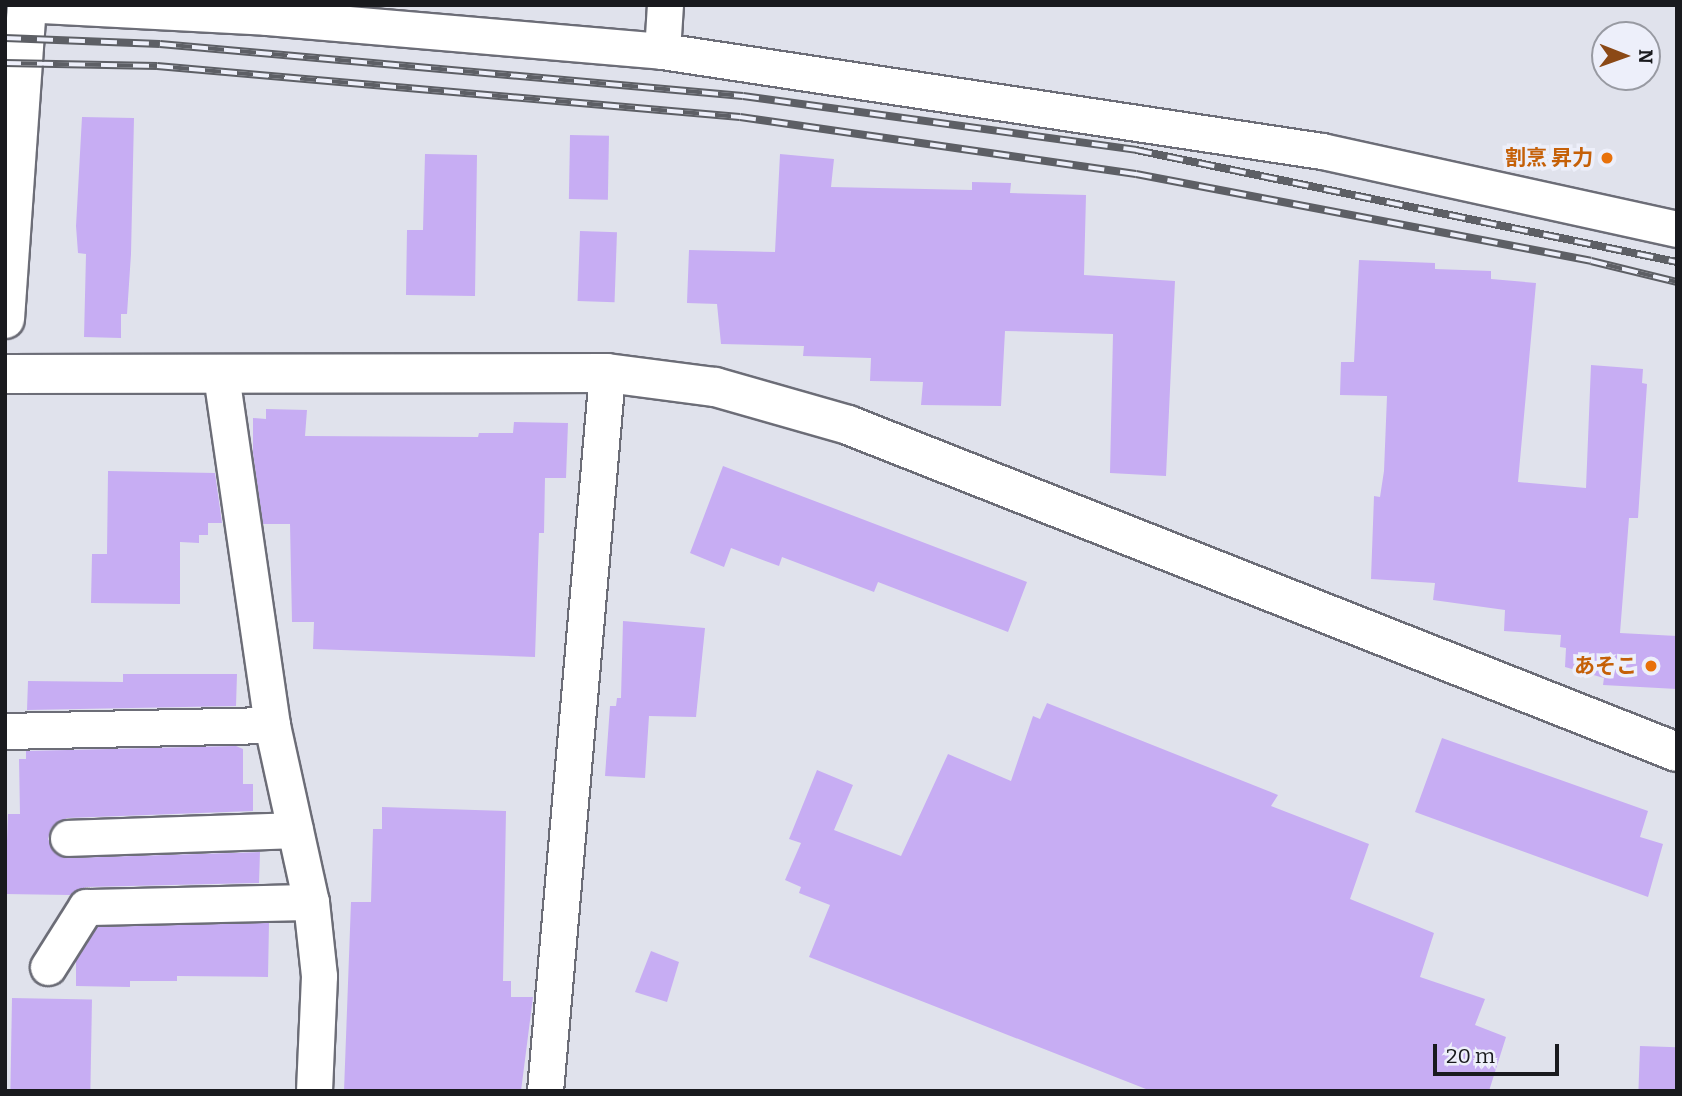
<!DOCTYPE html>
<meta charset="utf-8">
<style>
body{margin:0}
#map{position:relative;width:1682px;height:1096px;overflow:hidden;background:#e0e2ec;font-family:Bitter,"Noto Sans JP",serif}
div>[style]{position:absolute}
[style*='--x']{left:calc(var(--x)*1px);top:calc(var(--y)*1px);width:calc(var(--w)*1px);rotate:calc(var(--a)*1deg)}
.building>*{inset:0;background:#c7adf3;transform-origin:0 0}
.roads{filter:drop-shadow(2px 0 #6c6d77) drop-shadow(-2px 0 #6c6d77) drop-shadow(0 2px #6c6d77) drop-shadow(0 -2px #6c6d77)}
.street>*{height:35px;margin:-17.5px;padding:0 17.5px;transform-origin:17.5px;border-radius:17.5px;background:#fff}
.secondary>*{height:38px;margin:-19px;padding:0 19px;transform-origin:19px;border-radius:19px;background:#fff}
.rail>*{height:8px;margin-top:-4px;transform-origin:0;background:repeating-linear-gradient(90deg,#edeffa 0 16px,#5d5f65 0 32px);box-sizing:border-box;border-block:2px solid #5d5f65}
.dots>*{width:19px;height:19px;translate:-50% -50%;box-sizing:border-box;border:4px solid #edeffa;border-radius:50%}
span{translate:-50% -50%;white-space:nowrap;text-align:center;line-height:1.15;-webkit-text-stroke:7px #edeffa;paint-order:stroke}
.food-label{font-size:21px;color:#c56008;font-weight:700}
.right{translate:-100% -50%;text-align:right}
.frame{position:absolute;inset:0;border:7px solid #191a1e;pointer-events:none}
.north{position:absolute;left:1591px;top:21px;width:70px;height:70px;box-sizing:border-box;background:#edeffa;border:2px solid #989aa2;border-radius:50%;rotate:91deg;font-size:19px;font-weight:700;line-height:28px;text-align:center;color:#191a1e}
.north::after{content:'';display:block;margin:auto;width:24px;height:32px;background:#8b4916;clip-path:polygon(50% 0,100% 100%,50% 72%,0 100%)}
.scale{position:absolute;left:1433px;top:1044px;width:126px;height:32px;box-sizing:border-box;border:4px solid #191a1e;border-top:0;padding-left:9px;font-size:21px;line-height:24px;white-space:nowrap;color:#191a1e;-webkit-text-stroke:5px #edeffa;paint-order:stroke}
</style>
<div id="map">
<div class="building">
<i style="clip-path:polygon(82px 117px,134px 118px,131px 254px,127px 314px,121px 314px,121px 338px,84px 337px,86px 254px,78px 253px,76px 226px)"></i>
<i style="left:570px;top:135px;width:39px;height:64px;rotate:1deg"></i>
<i style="clip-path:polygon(425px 154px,477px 155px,475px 296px,406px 295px,407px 230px,423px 230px)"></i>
<i style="clip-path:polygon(780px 154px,834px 159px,831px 187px,972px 190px,972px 182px,1011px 183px,1010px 193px,1086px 195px,1084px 275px,1175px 281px,1166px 476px,1110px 473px,1113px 334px,1005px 331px,1001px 406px,921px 405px,923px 382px,870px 381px,871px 358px,803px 356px,804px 346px,721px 344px,717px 304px,687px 303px,689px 250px,775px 252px)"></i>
<i style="left:580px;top:231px;width:37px;height:70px;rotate:2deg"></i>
<i style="clip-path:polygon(1359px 260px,1435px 263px,1435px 269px,1491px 271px,1491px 279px,1536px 283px,1518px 482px,1586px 488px,1591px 365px,1643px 369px,1642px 383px,1647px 384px,1638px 518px,1629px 518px,1620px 633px,1677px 636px,1677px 689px,1603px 685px,1604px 678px,1565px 667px,1566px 648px,1560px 647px,1561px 635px,1504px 631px,1505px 610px,1433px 600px,1435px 583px,1371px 579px,1374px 496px,1380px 497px,1384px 471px,1387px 396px,1340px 395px,1341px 362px,1354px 362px)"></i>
<i style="clip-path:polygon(266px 409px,307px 410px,305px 436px,478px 437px,479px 433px,513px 433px,514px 422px,568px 423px,566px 478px,545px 478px,544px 533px,539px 533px,535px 657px,313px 649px,314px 622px,292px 622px,290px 524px,263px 524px,253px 453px,253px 418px,266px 419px)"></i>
<i style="clip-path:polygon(723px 466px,1027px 582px,1008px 632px,878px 582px,874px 592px,782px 557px,779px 566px,731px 548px,724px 567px,690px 553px)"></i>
<i style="clip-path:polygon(108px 471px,215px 473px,222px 523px,208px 523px,208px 535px,199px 535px,199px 543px,180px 542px,180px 604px,91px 603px,92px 554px,107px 554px)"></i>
<i style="clip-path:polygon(623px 621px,705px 628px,696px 717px,649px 716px,645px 778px,605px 776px,610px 706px,616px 706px,617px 698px,621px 698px)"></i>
<i style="clip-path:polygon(123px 674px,237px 674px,236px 706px,27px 710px,28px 681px,123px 682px)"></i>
<i style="clip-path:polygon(1047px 703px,1278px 795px,1271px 806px,1369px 844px,1350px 899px,1434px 933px,1420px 977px,1485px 999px,1475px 1025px,1506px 1037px,1489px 1091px,1151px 1091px,809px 957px,830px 905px,799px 893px,801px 887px,785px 880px,801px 843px,789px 839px,817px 770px,853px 785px,834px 830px,901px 856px,948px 754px,1011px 781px,1033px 716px,1040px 719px)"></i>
<i style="clip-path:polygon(1442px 738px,1648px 811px,1640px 837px,1663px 844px,1648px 897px,1415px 812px)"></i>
<i style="clip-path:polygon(236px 746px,243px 749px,243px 784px,253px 784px,253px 811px,67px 818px,51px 828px,48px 839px,58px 855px,69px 858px,260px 852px,259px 883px,86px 887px,70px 895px,5px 894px,8px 814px,20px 814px,19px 759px,26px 759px,26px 751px)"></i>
<i style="clip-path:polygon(382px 807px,506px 811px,503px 981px,511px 981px,511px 997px,533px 997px,521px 1091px,344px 1091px,351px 902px,371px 902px,373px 829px,382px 829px)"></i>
<i style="clip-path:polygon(269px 923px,268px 977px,177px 976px,177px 981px,130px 981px,130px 987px,76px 986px,76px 960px,97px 927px)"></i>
<i style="clip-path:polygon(651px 951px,679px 962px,667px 1002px,635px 992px)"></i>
<i style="left:12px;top:998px;width:80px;height:93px;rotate:1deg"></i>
<i style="left:1640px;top:1046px;width:37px;height:45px;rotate:2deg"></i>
</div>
<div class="roads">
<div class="street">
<i style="--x:40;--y:5;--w:227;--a:3"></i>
<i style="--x:267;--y:17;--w:396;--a:4.9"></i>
<i style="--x:662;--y:51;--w:668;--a:8.62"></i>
<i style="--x:1322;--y:151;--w:363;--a:12.4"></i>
<i style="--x:662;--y:51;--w:46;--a:-86.3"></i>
<i style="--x:221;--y:375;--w:354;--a:81.7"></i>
<i style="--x:272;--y:725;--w:181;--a:77.6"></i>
<i style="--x:311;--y:902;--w:74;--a:83.8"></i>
<i style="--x:319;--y:976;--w:115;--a:92.5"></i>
<i style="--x:5;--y:731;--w:267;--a:-1.3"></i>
<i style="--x:68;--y:838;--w:227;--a:-2"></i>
<i style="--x:48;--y:967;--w:71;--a:-57.7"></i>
<i style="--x:86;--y:907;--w:225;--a:-1.3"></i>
<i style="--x:545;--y:1091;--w:721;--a:-85.06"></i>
</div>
<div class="secondary">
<i style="--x:5;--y:319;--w:315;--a:-86"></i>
<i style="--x:5;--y:374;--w:602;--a:-0.1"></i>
<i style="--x:607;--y:373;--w:109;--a:7.4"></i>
<i style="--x:715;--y:387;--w:138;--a:15.9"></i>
<i style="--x:848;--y:425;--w:891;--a:21.53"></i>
</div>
</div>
<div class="rail">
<i style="--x:5;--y:38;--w:155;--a:2.2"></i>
<i style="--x:160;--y:44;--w:585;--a:5.1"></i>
<i style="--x:743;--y:96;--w:397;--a:7.8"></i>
<i style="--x:1136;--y:150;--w:552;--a:11.7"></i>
<i style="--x:5;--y:63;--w:152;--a:1.1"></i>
<i style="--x:157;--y:66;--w:585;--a:5"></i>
<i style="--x:740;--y:117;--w:400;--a:8.2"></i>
<i style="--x:1136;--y:174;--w:463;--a:10.8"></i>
<i style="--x:1591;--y:261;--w:89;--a:13.7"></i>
</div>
<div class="dots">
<i style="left:1607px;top:158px;background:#e8710a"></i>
<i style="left:1651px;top:666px;background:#e8710a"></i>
</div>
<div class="food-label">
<span class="right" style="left:1593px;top:158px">割烹 昇力</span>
<span class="right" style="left:1637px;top:666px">あそこ</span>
</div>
<div class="frame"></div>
<div class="north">N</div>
<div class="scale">20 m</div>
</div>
